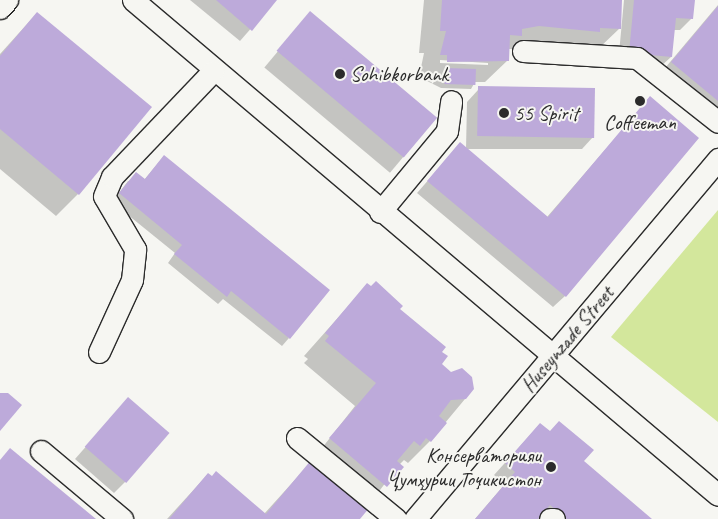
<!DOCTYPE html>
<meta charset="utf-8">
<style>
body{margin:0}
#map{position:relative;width:718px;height:519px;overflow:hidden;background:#f6f6f2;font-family:Caveat,sans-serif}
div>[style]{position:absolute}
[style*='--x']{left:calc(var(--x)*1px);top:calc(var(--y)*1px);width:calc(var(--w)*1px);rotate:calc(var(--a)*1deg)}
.green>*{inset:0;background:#d3e79c}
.shadow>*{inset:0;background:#0003;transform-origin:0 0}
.building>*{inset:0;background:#bdaada;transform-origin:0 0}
.roads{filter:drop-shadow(1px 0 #2b2b2b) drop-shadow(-1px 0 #2b2b2b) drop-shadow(0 1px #2b2b2b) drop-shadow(0 -1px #2b2b2b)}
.minor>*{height:21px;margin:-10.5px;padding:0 10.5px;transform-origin:10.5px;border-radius:10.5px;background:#f6f6f2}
.dots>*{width:14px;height:14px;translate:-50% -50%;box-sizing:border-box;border:2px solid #f6f6f2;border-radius:50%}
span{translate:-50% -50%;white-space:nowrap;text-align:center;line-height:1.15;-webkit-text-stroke:4px #f6f6f2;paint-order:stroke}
.poi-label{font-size:21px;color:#2b2b2b}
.left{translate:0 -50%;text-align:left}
.right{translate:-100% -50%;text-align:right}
.street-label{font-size:21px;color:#2b2b2b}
</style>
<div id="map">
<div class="green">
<i style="clip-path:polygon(718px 210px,718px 422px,611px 337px)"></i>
</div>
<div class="shadow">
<i style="clip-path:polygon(190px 0,276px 0,240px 41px)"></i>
<i style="clip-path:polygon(evenodd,424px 0,621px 0,620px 28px,597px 50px,508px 49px,508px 60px,485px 82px,475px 82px,471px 89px,441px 88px,419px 77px,424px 53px,419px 53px,424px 0,440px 60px,488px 63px,488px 65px,440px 63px,440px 60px)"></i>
<i style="clip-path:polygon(624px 0,693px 0,692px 18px,680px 30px,674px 30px,671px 57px,659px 68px,618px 64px)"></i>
<i style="clip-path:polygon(718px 5px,718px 115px,660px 74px)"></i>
<i style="clip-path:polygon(37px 13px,78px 194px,56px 216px,0 169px,0 54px)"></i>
<i style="left:310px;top:13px;width:164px;height:71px;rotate:40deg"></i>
<i style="clip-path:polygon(478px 90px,593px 137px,582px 149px,466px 149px,467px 102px)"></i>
<i style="clip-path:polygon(650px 98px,565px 296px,553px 307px,417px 193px,460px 144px,547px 217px)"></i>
<i style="clip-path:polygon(164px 156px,289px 338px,282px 346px,223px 299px,218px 304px,168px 263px,175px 253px,112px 202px,128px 181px,144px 180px)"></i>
<i style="clip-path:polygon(367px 285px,441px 352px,440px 364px,465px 399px,430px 441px,408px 463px,404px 460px,399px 465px,358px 519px,167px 519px,208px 474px,264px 514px,311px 462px,355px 406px,304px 363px,308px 359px,304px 356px)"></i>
<i style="clip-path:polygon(128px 399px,126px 481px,114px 493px,75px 459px)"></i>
<i style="clip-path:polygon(540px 424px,582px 461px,650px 519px,475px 519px,505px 484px,494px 475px)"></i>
</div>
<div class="building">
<i style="clip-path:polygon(216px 0,277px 0,252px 31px)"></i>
<i style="clip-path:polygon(442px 0,622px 0,621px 29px,600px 28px,600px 32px,539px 26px,522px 29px,522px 36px,510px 35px,509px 61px,447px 62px,447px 55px,440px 55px,446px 31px,440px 31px)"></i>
<i style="clip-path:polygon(634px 0,695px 0,693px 19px,676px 18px,672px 57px,629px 53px)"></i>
<i style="clip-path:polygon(718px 6px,718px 101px,671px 62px)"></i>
<i style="left:310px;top:11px;width:166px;height:52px;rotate:40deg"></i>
<i style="clip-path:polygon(37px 12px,152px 107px,79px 195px,0 129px,0 56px)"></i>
<i style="left:445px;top:68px;width:31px;height:16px;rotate:2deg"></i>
<i style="left:595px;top:88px;width:50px;height:117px;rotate:91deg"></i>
<i style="clip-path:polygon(650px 96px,699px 138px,566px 297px,427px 181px,460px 142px,548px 217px)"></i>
<i style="clip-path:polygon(164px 155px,330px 290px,290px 339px,231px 291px,227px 297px,174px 254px,182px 245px,119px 193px,136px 172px,145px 179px)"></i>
<i style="clip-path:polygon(376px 281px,403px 306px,400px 309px,446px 347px,442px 352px,448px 356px,442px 364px,451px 372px,462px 368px,472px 377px,474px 389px,466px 399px,451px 400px,439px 416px,447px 423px,431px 442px,426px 438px,420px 446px,414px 441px,397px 461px,404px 467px,387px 487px,329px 438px,376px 383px,325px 341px,329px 336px,325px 333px,367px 283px,371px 286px)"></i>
<i style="clip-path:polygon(0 393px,8px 393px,22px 405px,0 431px)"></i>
<i style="left:128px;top:397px;width:55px;height:66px;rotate:41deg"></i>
<i style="clip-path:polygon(559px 421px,594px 450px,584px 461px,652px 519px,567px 519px,550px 505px,538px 519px,475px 519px,515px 472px,505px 463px,540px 423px,550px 431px)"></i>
<i style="clip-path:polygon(10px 448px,96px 519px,0 519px,0 460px)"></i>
<i style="clip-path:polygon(312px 459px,370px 507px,360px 519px,169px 519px,208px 473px,212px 476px,216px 471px,266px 514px)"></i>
</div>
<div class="roads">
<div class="minor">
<i style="--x:133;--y:0;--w:766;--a:40.24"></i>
<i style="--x:0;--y:8;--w:11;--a:-49"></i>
<i style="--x:523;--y:51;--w:114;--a:3.5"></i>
<i style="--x:637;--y:58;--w:103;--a:38.3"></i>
<i style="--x:380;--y:212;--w:105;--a:-50.4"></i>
<i style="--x:447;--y:131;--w:30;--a:-82"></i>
<i style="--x:99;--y:352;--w:79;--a:-65.4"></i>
<i style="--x:132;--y:280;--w:31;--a:-84"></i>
<i style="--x:135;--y:249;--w:61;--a:-120.3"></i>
<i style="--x:104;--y:196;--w:21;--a:-67"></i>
<i style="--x:112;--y:177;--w:146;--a:-46.4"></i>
<i style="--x:297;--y:438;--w:128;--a:39.3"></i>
<i style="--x:41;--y:451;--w:106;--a:40"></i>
<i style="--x:415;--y:519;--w:471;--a:-49.9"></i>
<i style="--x:550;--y:519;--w:4;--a:0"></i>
</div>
</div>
<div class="dots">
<i style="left:340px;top:74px;background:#2b2b2b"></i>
<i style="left:640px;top:101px;background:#2b2b2b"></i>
<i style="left:504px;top:113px;background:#2b2b2b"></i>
<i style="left:551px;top:467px;background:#2b2b2b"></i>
</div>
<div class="poi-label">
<span class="left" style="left:350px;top:74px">Sohibkorbank</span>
<span class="left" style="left:514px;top:113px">55 Spirit</span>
<span style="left:640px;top:122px">Coffeeman</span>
<span class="right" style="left:541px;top:467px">Консерваторияи<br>Ҷумҳурии Тоҷикистон</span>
</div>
<div class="street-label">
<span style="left:567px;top:339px;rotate:-50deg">Huseynzade Street</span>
</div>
</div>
